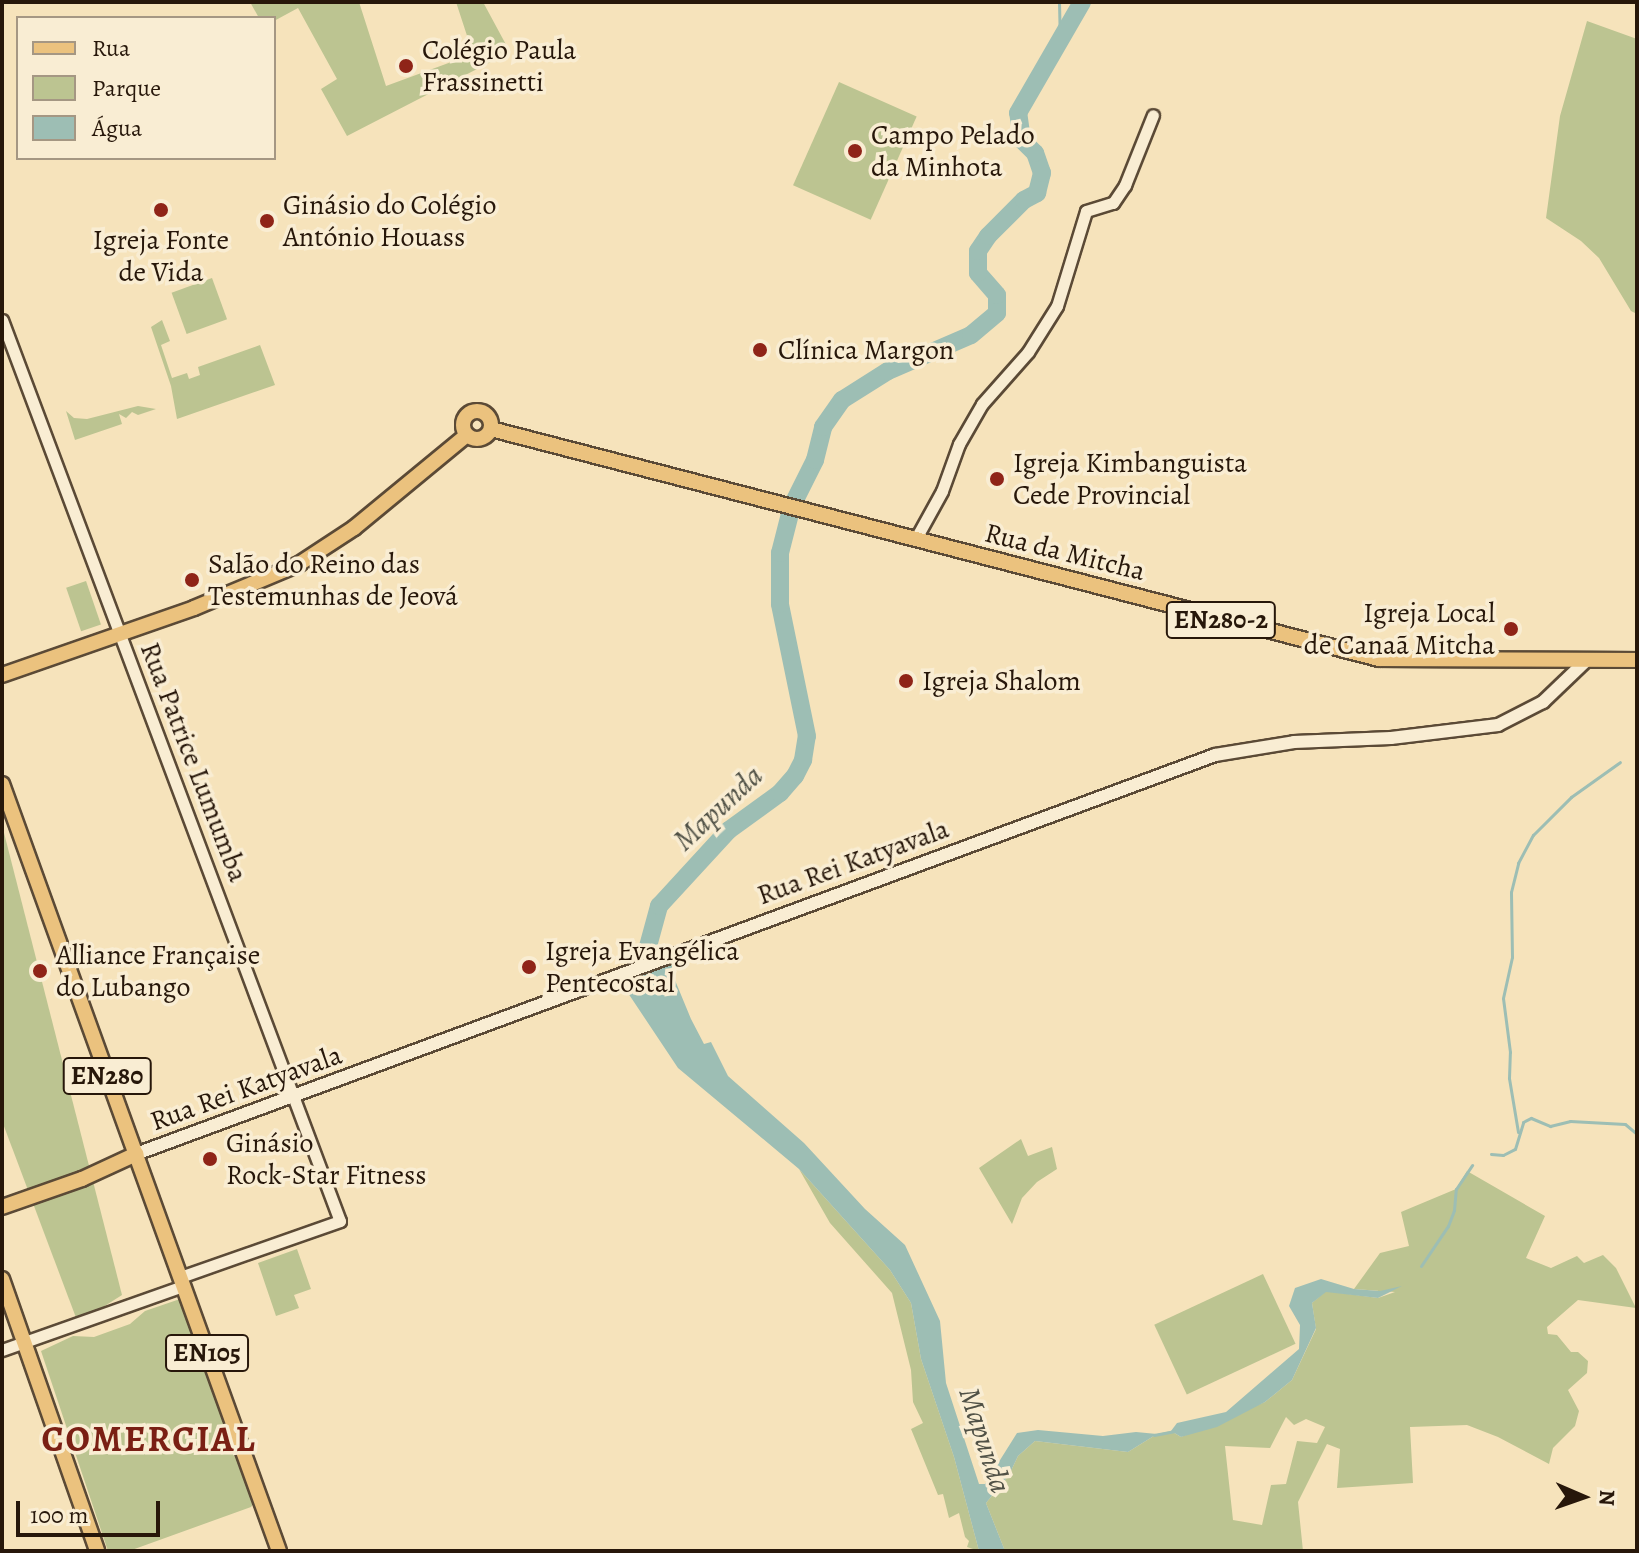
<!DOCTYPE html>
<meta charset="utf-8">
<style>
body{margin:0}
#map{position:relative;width:1639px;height:1553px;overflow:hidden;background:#f6e3bb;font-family:Alegreya,serif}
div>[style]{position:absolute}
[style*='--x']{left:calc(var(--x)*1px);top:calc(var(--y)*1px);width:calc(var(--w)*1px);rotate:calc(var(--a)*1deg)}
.green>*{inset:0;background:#bcc491;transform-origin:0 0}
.water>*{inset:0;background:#9dbeb4}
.stream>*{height:3px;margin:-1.5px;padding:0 1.5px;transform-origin:1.5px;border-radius:1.5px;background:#9dbeb4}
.river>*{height:18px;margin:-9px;padding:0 9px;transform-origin:9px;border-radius:9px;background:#9dbeb4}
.roads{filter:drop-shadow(2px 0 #5b4a36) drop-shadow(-2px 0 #5b4a36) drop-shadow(0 2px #5b4a36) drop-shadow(0 -2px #5b4a36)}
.tertiary>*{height:11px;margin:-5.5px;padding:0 5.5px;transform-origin:5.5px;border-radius:5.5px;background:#f9edd3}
.secondary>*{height:12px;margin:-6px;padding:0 6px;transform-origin:6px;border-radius:6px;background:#f9edd3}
.primary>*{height:14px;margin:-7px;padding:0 7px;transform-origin:7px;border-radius:7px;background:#ebc27e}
.primary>.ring{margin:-7px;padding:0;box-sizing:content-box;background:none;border:14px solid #ebc27e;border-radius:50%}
.dots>*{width:22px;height:22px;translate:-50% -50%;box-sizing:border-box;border:4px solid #f9edd3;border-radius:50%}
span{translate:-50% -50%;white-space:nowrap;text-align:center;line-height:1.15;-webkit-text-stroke:7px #f9edd3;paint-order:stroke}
.shield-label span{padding:2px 6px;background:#f9edd3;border:2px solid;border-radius:6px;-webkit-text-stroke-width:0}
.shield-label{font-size:26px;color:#27170a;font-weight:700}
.poi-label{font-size:28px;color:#27170a}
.left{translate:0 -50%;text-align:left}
.right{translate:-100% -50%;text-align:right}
.street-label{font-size:28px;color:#27170a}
.water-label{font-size:30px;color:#505146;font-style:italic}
.district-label{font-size:36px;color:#7a1f14;font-weight:700;letter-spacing:2px}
.frame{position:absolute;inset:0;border:4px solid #27170a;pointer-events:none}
.legend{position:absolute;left:16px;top:16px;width:260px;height:144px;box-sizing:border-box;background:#f9edd3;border:2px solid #a59783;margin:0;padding:10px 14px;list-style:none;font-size:24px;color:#27170a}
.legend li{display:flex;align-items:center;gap:16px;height:40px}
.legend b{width:40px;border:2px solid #a59783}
.north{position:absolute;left:1543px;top:1457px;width:80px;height:80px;-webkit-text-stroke:6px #f9edd3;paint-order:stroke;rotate:92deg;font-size:22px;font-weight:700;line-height:32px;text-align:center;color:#27170a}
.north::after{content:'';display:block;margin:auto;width:28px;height:36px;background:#27170a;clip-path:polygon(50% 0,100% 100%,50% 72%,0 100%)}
.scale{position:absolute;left:16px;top:1501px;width:144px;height:36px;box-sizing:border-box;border:4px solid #27170a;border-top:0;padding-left:10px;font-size:24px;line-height:28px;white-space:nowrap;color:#27170a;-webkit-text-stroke:6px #f9edd3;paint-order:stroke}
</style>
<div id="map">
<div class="green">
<i style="clip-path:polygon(250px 2px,359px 2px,386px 86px,473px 54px,456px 2px,483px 2px,510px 52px,347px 136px,321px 89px,337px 79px,298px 8px,274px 21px,259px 18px)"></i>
<i style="clip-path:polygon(1587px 21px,1637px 39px,1637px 314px,1631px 311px,1599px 258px,1581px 241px,1546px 218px,1560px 116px)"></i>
<i style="left:839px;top:82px;width:85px;height:113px;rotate:24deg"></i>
<i style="left:212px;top:278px;width:44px;height:43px;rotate:70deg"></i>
<i style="clip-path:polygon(162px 320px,170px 341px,161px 345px,172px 378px,187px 373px,189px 379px,200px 375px,198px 367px,260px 345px,275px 385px,177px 419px,171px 386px,151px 327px)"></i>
<i style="clip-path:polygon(138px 406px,156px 409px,138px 415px,132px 412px,126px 418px,119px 414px,122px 424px,75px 440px,66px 411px,74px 418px,87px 419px)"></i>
<i style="left:86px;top:581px;width:46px;height:21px;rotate:71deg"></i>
<i style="clip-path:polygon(2px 825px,122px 1295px,78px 1323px,2px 1121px)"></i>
<i style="clip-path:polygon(1021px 1139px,1028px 1156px,1052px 1147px,1057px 1169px,1037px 1182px,1022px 1198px,1012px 1224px,979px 1168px)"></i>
<i style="clip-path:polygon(799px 1169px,890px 1270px,911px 1303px,921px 1359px,954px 1457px,979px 1551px,967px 1547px,969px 1541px,965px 1537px,959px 1513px,949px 1518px,943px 1494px,938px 1495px,911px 1429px,923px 1423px,913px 1402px,911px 1370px,892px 1293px,830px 1223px)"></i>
<i style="clip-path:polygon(evenodd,1467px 1171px,1545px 1216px,1526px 1258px,1551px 1268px,1577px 1256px,1584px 1263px,1603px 1255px,1616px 1268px,1636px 1308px,1578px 1300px,1547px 1327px,1548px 1334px,1557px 1335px,1571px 1352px,1578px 1352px,1588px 1361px,1587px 1373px,1568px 1390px,1579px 1411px,1575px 1426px,1553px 1448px,1549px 1464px,1498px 1437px,1467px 1425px,1410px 1427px,1413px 1483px,1337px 1488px,1340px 1449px,1327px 1444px,1298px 1502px,1303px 1551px,1005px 1551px,986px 1503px,1009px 1475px,1018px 1456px,1035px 1441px,1128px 1452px,1157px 1434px,1171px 1431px,1181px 1437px,1265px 1402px,1292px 1380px,1316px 1329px,1312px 1303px,1326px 1291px,1378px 1298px,1395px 1292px,1354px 1289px,1380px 1253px,1409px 1246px,1401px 1212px,1456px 1189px,1467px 1171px,1286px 1417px,1294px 1425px,1306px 1419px,1325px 1427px,1317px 1443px,1297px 1441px,1286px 1484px,1271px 1485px,1262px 1525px,1233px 1520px,1225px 1446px,1270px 1448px,1286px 1417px)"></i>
<i style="clip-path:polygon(297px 1249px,311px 1289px,294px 1295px,299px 1308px,276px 1316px,258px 1263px)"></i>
<i style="left:1263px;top:1274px;width:77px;height:120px;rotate:65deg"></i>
<i style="clip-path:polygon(180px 1299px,254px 1503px,251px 1507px,129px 1551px,108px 1551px,41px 1351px,73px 1336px,94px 1337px,130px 1324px,145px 1311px)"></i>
</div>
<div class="water">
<i style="clip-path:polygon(672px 963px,672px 973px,691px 1019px,704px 1044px,711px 1042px,728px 1076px,804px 1143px,865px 1209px,905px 1245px,940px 1321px,946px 1383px,979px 1484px,985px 1484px,1017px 1433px,1038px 1430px,1103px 1436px,1136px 1432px,1157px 1434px,1128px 1452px,1035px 1441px,1018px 1456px,1009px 1475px,986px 1503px,1005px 1551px,979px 1551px,954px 1457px,921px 1359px,911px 1303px,890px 1270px,799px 1169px,678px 1068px,628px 993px,628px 979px)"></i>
<i style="clip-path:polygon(1321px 1279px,1354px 1289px,1380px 1291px,1402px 1286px,1378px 1298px,1326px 1292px,1312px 1303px,1316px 1328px,1292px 1380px,1265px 1402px,1217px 1427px,1181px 1437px,1171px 1431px,1177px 1423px,1226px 1412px,1299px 1349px,1300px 1325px,1289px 1306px,1295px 1288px)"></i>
</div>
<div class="stream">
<i style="--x:1059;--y:2;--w:44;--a:88.7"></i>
<i style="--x:1518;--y:1132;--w:55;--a:-99.5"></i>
<i style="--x:1509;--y:1078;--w:26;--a:-88"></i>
<i style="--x:1510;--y:1052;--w:54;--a:-97.4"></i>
<i style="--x:1503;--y:998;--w:42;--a:-77.6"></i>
<i style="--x:1512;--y:957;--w:65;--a:-90.9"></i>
<i style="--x:1511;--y:892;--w:30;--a:-76"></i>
<i style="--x:1518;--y:863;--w:32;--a:-62"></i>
<i style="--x:1533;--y:835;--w:54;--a:-45"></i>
<i style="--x:1571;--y:797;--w:60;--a:-35.5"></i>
<i style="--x:1491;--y:1154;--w:12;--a:5"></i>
<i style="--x:1503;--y:1155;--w:13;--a:-27"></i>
<i style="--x:1515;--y:1149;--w:28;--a:-73"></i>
<i style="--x:1523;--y:1122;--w:9;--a:-27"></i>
<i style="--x:1531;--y:1118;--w:21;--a:23"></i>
<i style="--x:1550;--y:1126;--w:21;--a:-14"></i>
<i style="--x:1570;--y:1121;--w:55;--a:3.1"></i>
<i style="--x:1625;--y:1124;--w:16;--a:40"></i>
<i style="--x:1421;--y:1266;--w:48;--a:-56"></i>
<i style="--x:1448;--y:1226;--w:17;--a:-69"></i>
<i style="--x:1454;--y:1210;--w:21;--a:-85"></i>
<i style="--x:1456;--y:1189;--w:29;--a:-56"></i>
<i style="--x:1154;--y:1435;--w:20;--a:-11"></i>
</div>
<div class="river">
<i style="--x:650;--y:981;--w:31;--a:-96"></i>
<i style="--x:647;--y:950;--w:46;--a:-74.7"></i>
<i style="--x:659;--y:906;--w:103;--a:-47.4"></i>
<i style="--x:729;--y:830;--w:63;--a:-36"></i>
<i style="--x:780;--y:793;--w:23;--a:-49"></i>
<i style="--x:795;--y:776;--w:18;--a:-63"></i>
<i style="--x:803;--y:760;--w:24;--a:-81"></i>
<i style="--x:807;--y:736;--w:135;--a:-101.6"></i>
<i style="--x:780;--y:604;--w:51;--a:-90"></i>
<i style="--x:780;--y:553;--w:49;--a:-75.7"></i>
<i style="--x:792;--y:506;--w:51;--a:-63.4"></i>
<i style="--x:815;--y:460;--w:34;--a:-76"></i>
<i style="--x:823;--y:427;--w:33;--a:-55"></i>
<i style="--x:842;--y:400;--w:54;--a:-32.2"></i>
<i style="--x:888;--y:371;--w:90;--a:-23.4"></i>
<i style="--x:971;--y:335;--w:34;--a:-40"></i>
<i style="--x:997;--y:313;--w:18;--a:-90"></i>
<i style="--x:997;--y:295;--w:29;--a:-131"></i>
<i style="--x:978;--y:273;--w:22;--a:-90"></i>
<i style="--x:978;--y:251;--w:18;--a:-56"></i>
<i style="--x:988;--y:236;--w:51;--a:-45"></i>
<i style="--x:1024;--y:200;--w:15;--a:-28"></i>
<i style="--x:1037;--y:193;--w:21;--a:-76"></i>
<i style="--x:1042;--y:173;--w:21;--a:-109"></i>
<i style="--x:1035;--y:153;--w:18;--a:-135"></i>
<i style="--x:1022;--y:140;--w:27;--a:-98"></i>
<i style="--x:1018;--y:113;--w:128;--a:-60"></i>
</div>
<div class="roads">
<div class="tertiary">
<i style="--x:2;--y:320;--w:962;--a:69.44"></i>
<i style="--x:340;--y:1221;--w:170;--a:160.7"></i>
<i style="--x:915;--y:540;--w:56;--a:-61.1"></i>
<i style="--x:942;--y:491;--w:50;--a:-70.1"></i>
<i style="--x:959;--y:444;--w:46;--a:-60.1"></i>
<i style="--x:982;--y:404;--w:69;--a:-48.5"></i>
<i style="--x:1028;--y:352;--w:54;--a:-57.8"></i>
<i style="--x:1057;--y:306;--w:99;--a:-73"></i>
<i style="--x:1086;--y:211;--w:28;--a:-17"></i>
<i style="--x:1113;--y:203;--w:22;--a:-56"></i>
<i style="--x:1125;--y:185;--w:75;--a:-68.2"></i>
<i style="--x:2;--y:1350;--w:192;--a:-19.5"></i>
</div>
<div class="secondary">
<i style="--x:136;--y:1154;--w:1150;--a:-20.29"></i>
<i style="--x:1215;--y:755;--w:80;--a:-9.3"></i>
<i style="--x:1294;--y:742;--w:97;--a:-2.4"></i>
<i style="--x:1391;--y:738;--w:108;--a:-6.9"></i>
<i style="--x:1498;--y:725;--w:51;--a:-27.1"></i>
<i style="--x:1543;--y:702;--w:61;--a:-43.7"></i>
</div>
<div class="primary">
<i class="ring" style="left:463px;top:411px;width:14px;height:14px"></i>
<i style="--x:491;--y:429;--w:917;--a:14.52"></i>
<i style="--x:1379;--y:659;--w:258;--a:0.2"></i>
<i style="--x:2;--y:675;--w:203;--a:-19.2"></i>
<i style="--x:194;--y:608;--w:114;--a:-22.7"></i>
<i style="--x:299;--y:564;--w:66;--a:-33.2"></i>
<i style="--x:354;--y:528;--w:146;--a:-39.5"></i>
<i style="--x:2;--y:784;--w:815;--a:70.14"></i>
<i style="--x:2;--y:1207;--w:85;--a:-19.3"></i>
<i style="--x:82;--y:1179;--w:60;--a:-24.8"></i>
<i style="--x:2;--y:1279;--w:288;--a:70.7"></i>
</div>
</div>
<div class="dots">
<i style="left:406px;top:66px;background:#8f2418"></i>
<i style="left:855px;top:151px;background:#8f2418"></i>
<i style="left:161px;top:210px;background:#8f2418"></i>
<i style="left:267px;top:221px;background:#8f2418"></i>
<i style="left:760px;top:350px;background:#8f2418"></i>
<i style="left:997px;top:479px;background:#8f2418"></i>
<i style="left:192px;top:580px;background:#8f2418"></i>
<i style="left:1511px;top:629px;background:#8f2418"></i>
<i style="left:906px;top:681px;background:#8f2418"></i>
<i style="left:529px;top:967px;background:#8f2418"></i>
<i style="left:40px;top:971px;background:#8f2418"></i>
<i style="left:210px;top:1159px;background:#8f2418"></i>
</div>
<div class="shield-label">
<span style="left:1221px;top:620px">EN280-2</span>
<span style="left:107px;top:1076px">EN280</span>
<span style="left:207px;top:1353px">EN105</span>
</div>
<div class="poi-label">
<span class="left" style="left:422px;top:66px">Colégio Paula<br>Frassinetti</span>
<span class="left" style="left:871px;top:151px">Campo Pelado<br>da Minhota</span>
<span class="left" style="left:283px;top:221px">Ginásio do Colégio<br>António Houass</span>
<span style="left:161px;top:256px">Igreja Fonte<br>de Vida</span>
<span class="left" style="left:778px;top:350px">Clínica Margon</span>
<span class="left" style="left:1013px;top:479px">Igreja Kimbanguista<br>Cede Provincial</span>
<span class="left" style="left:208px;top:580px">Salão do Reino das<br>Testemunhas de Jeová</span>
<span class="right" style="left:1495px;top:629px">Igreja Local<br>de Canaã Mitcha</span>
<span class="left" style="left:922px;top:681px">Igreja Shalom</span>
<span class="left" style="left:545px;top:967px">Igreja Evangélica<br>Pentecostal</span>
<span class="left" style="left:56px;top:971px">Alliance Française<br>do Lubango</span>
<span class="left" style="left:226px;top:1159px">Ginásio<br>Rock-Star Fitness</span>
</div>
<div class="street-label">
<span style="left:1065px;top:552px;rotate:14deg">Rua da Mitcha</span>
<span style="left:194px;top:762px;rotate:69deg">Rua Patrice Lumumba</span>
<span style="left:853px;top:862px;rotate:-20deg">Rua Rei Katyavala</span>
<span style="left:246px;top:1088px;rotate:-20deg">Rua Rei Katyavala</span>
</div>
<div class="water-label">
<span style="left:718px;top:808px;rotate:-43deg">Mapunda</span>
<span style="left:985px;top:1440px;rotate:72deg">Mapunda</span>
</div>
<div class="district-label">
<span style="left:149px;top:1439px">COMERCIAL</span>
</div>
<div class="frame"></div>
<ul class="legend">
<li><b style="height:10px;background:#ebc27e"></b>Rua</li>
<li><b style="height:22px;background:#bcc491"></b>Parque</li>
<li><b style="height:22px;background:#9dbeb4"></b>Água</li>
</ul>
<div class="north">N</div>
<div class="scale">100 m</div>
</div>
